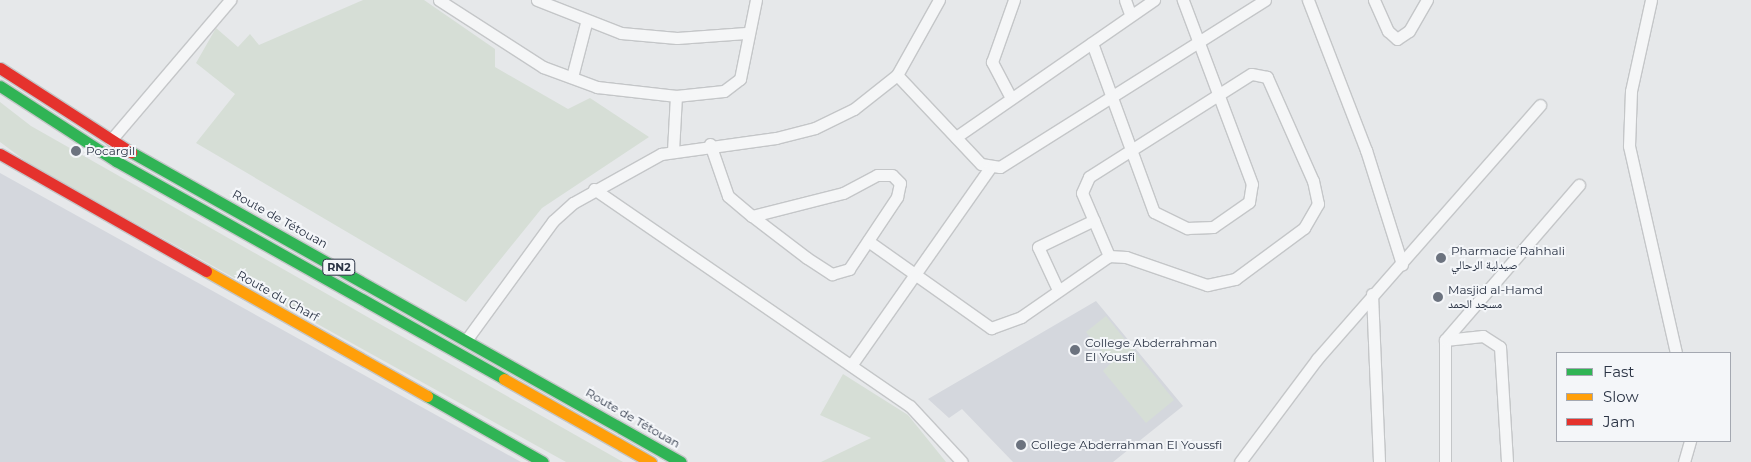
<!DOCTYPE html>
<meta charset="utf-8">
<style>
body{margin:0}
#map{position:relative;width:1751px;height:462px;overflow:hidden;background:#e6e8ea;font-family:Montserrat,"Noto Naskh Arabic",sans-serif}
div>[style]{position:absolute}
[style*='--x']{left:calc(var(--x)*1px);top:calc(var(--y)*1px);width:calc(var(--w)*1px);rotate:calc(var(--a)*1deg)}
.built>*{inset:0;background:#d4d7dd}
.green>*{inset:0;background:#d6ded6}
.roads{filter:drop-shadow(1px 0 #c4c6c8) drop-shadow(-1px 0 #c4c6c8) drop-shadow(0 1px #c4c6c8) drop-shadow(0 -1px #c4c6c8)}
.street>*{height:11px;margin:-5.5px;padding:0 5.5px;transform-origin:5.5px;border-radius:5.5px;background:#f5f6f7}
.fast>*{height:11px;margin:-5.5px;padding:0 5.5px;transform-origin:5.5px;border-radius:5.5px;background:#30b455}
.slow>*{height:11px;margin:-5.5px;padding:0 5.5px;transform-origin:5.5px;border-radius:5.5px;background:#ff9f0a}
.jam>*{height:11px;margin:-5.5px;padding:0 5.5px;transform-origin:5.5px;border-radius:5.5px;background:#e5322d}
.dots>*{width:14px;height:14px;translate:-50% -50%;box-sizing:border-box;border:2px solid #f4f6f9;border-radius:50%}
span{translate:-50% -50%;white-space:nowrap;text-align:center;line-height:1.15;-webkit-text-stroke:4px #f4f6f9;paint-order:stroke}
.shield-label span{padding:1px 4px;background:#f4f6f9;border:1px solid;border-radius:4px;-webkit-text-stroke-width:0}
.shield-label{font-size:11px;color:#2b3445;font-weight:700}
.poi-label{font-size:12px;color:#2b3445}
.left{translate:0 -50%;text-align:left}
.street-label{font-size:12px;color:#2b3445}
.legend{position:absolute;left:1556px;top:352px;width:175px;height:90px;box-sizing:border-box;background:#f4f6f9;border:1px solid #a4a8b1;margin:0;padding:6px 9px;list-style:none;font-size:15px;color:#2b3445}
.legend li{display:flex;align-items:center;gap:10px;height:25px}
.legend b{width:25px;border:1px solid #a4a8b1}
</style>
<div id="map">
<div class="built">
<i style="clip-path:polygon(0 173px,521px 462px,0 462px)"></i>
<i style="clip-path:polygon(1096px 301px,1183px 406px,1113px 462px,1013px 462px,962px 409px,949px 418px,928px 399px)"></i>
</div>
<div class="green">
<i style="clip-path:polygon(363px 0,424px 0,495px 49px,495px 67px,568px 109px,590px 98px,649px 137px,542px 208px,466px 302px,196px 143px,235px 94px,196px 63px,216px 28px,238px 47px,250px 34px,259px 45px)"></i>
<i style="clip-path:polygon(0 102px,31px 126px,623px 462px,566px 462px,31px 165px,0 142px)"></i>
<i style="clip-path:polygon(1106px 316px,1174px 400px,1146px 423px,1103px 371px,1111px 363px,1086px 332px)"></i>
<i style="clip-path:polygon(843px 374px,908px 415px,946px 462px,821px 462px,871px 438px,820px 415px)"></i>
</div>
<div class="roads">
<div class="street">
<i style="--x:439;--y:0;--w:124;--a:32.8"></i>
<i style="--x:543;--y:67;--w:58;--a:20.3"></i>
<i style="--x:597;--y:87;--w:80;--a:6.5"></i>
<i style="--x:676;--y:96;--w:48;--a:-5.9"></i>
<i style="--x:724;--y:91;--w:20;--a:-37"></i>
<i style="--x:740;--y:79;--w:81;--a:-78.6"></i>
<i style="--x:537;--y:0;--w:90;--a:21.4"></i>
<i style="--x:621;--y:33;--w:56;--a:5.1"></i>
<i style="--x:677;--y:38;--w:69;--a:-4.1"></i>
<i style="--x:1125;--y:0;--w:15;--a:70"></i>
<i style="--x:1308;--y:0;--w:161;--a:68.9"></i>
<i style="--x:1366;--y:150;--w:120;--a:72.5"></i>
<i style="--x:1374;--y:0;--w:34;--a:66"></i>
<i style="--x:1388;--y:31;--w:12;--a:42"></i>
<i style="--x:1397;--y:39;--w:14;--a:-34"></i>
<i style="--x:1409;--y:31;--w:36;--a:-60"></i>
<i style="--x:1651;--y:0;--w:93;--a:102.4"></i>
<i style="--x:1631;--y:91;--w:55;--a:92.1"></i>
<i style="--x:1629;--y:146;--w:212;--a:77.2"></i>
<i style="--x:1092;--y:43;--w:180;--a:69.9"></i>
<i style="--x:1154;--y:212;--w:37;--a:26"></i>
<i style="--x:1187;--y:228;--w:26;--a:-2"></i>
<i style="--x:1213;--y:227;--w:44;--a:-34.8"></i>
<i style="--x:1249;--y:202;--w:18;--a:-81"></i>
<i style="--x:1252;--y:184;--w:197;--a:-110.6"></i>
<i style="--x:897;--y:75;--w:122;--a:46.7"></i>
<i style="--x:981;--y:164;--w:19;--a:9"></i>
<i style="--x:1000;--y:167;--w:313;--a:-32.2"></i>
<i style="--x:572;--y:77;--w:56;--a:-75.5"></i>
<i style="--x:1011;--y:98;--w:41;--a:-117.8"></i>
<i style="--x:992;--y:62;--w:66;--a:-70.5"></i>
<i style="--x:956;--y:137;--w:241;--a:-34.7"></i>
<i style="--x:111;--y:140;--w:184;--a:-49.6"></i>
<i style="--x:710;--y:144;--w:55;--a:70.9"></i>
<i style="--x:728;--y:196;--w:31;--a:40"></i>
<i style="--x:752;--y:216;--w:69;--a:37.4"></i>
<i style="--x:807;--y:258;--w:30;--a:33"></i>
<i style="--x:832;--y:274;--w:18;--a:-16"></i>
<i style="--x:849;--y:269;--w:87;--a:-56.3"></i>
<i style="--x:897;--y:197;--w:14;--a:-78"></i>
<i style="--x:900;--y:183;--w:11;--a:-135"></i>
<i style="--x:892;--y:175;--w:15;--a:180"></i>
<i style="--x:877;--y:175;--w:38;--a:152"></i>
<i style="--x:843;--y:193;--w:94;--a:165.8"></i>
<i style="--x:673;--y:151;--w:55;--a:-86.9"></i>
<i style="--x:594;--y:189;--w:383;--a:34.5"></i>
<i style="--x:910;--y:406;--w:76;--a:47.1"></i>
<i style="--x:868;--y:241;--w:151;--a:35.3"></i>
<i style="--x:991;--y:328;--w:32;--a:-20"></i>
<i style="--x:1021;--y:317;--w:107;--a:-34.7"></i>
<i style="--x:1109;--y:256;--w:17;--a:3"></i>
<i style="--x:1126;--y:257;--w:86;--a:19.1"></i>
<i style="--x:1207;--y:285;--w:29;--a:-12"></i>
<i style="--x:1235;--y:279;--w:86;--a:-36.5"></i>
<i style="--x:1304;--y:228;--w:28;--a:-60"></i>
<i style="--x:1318;--y:204;--w:24;--a:-102"></i>
<i style="--x:1313;--y:181;--w:114;--a:-113.9"></i>
<i style="--x:1267;--y:77;--w:16;--a:-169"></i>
<i style="--x:1251;--y:74;--w:192;--a:147.6"></i>
<i style="--x:1089;--y:177;--w:17;--a:114"></i>
<i style="--x:1082;--y:193;--w:69;--a:66.8"></i>
<i style="--x:1058;--y:290;--w:47;--a:-114.9"></i>
<i style="--x:1038;--y:247;--w:62;--a:-25.7"></i>
<i style="--x:1372;--y:294;--w:168;--a:87.6"></i>
<i style="--x:467;--y:339;--w:146;--a:-53.9"></i>
<i style="--x:553;--y:221;--w:27;--a:-42"></i>
<i style="--x:573;--y:203;--w:101;--a:-29.1"></i>
<i style="--x:661;--y:154;--w:116;--a:-7.9"></i>
<i style="--x:776;--y:138;--w:40;--a:-14.4"></i>
<i style="--x:815;--y:128;--w:43;--a:-26"></i>
<i style="--x:854;--y:109;--w:55;--a:-38.3"></i>
<i style="--x:897;--y:75;--w:86;--a:-60.8"></i>
<i style="--x:1445;--y:340;--w:38;--a:-6"></i>
<i style="--x:1483;--y:336;--w:20;--a:33"></i>
<i style="--x:1500;--y:347;--w:115;--a:86.5"></i>
<i style="--x:852;--y:364;--w:238;--a:-54.9"></i>
<i style="--x:1240;--y:462;--w:129;--a:-53.2"></i>
<i style="--x:1317;--y:359;--w:338;--a:-48.7"></i>
<i style="--x:1445;--y:462;--w:122;--a:-90"></i>
<i style="--x:1445;--y:340;--w:205;--a:-49.2"></i>
<i style="--x:1684;--y:462;--w:22;--a:-74"></i>
</div>
<div class="fast">
<i style="--x:0;--y:86;--w:138;--a:32.9"></i>
<i style="--x:116;--y:161;--w:445;--a:29.3"></i>
<i style="--x:131;--y:152;--w:631;--a:29.41"></i>
<i style="--x:427;--y:396;--w:133;--a:29.6"></i>
</div>
<div class="slow">
<i style="--x:206;--y:271;--w:254;--a:29.5"></i>
<i style="--x:504;--y:379;--w:169;--a:29.5"></i>
</div>
<div class="jam">
<i style="--x:0;--y:68;--w:156;--a:32.7"></i>
<i style="--x:0;--y:154;--w:237;--a:29.6"></i>
</div>
</div>
<div class="dots">
<i style="left:76px;top:151px;background:#6c737f"></i>
<i style="left:1441px;top:258px;background:#6c737f"></i>
<i style="left:1438px;top:297px;background:#6c737f"></i>
<i style="left:1075px;top:350px;background:#6c737f"></i>
<i style="left:1021px;top:445px;background:#6c737f"></i>
</div>
<div class="shield-label">
<span style="left:339px;top:267px">RN2</span>
</div>
<div class="poi-label">
<span class="left" style="left:86px;top:151px">Pocargil</span>
<span class="left" style="left:1451px;top:258px">Pharmacie Rahhali<br>صيدلية الرحالي</span>
<span class="left" style="left:1448px;top:297px">Masjid al-Hamd<br>مسجد الحمد</span>
<span class="left" style="left:1085px;top:350px">College Abderrahman<br>El Yousfi</span>
<span class="left" style="left:1031px;top:445px">College Abderrahman El Youssfi</span>
</div>
<div class="street-label">
<span style="left:280px;top:219px;rotate:29deg">Route de Tétouan</span>
<span style="left:278px;top:296px;rotate:29deg">Route du Charf</span>
<span style="left:633px;top:418px;rotate:30deg">Route de Tétouan</span>
</div>
<ul class="legend">
<li><b style="height:6px;background:#30b455"></b>Fast</li>
<li><b style="height:6px;background:#ff9f0a"></b>Slow</li>
<li><b style="height:6px;background:#e5322d"></b>Jam</li>
</ul>
</div>
